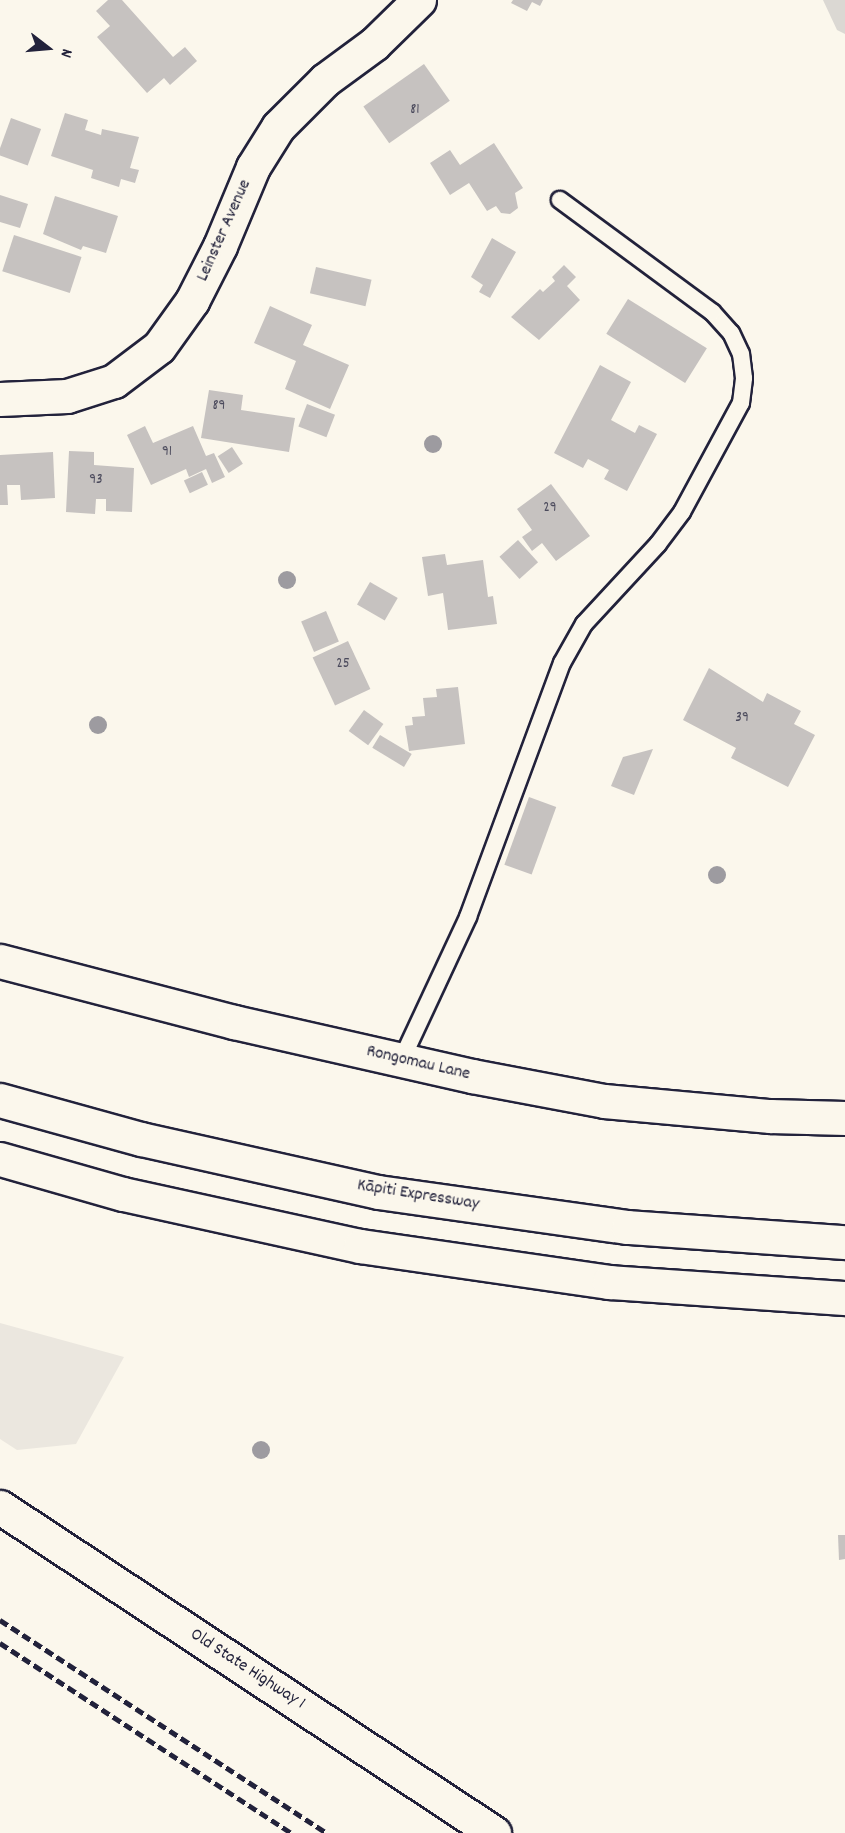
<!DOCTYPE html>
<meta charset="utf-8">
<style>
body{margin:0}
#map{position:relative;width:845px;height:1833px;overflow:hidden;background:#fbf7ec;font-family:Dekko,sans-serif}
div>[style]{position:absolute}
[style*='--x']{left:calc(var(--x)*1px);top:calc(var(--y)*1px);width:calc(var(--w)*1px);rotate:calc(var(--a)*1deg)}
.built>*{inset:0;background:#ebe7df}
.green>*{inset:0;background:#dbd8d3}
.building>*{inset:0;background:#c6c2c0;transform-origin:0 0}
.roads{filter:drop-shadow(2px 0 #22223b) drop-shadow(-2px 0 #22223b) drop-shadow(0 2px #22223b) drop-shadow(0 -2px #22223b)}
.lane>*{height:16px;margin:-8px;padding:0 8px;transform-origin:8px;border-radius:8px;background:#fbf7ec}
.street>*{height:33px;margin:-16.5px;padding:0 16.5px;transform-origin:16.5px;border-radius:16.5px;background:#fbf7ec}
.secondary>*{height:33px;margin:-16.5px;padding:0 16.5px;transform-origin:16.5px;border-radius:16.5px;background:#fbf7ec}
.highway>*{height:33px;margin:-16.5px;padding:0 16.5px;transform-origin:16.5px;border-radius:16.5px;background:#fbf7ec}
.rail>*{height:4.5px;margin-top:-2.25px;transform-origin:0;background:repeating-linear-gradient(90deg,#22223b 0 9px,transparent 0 13.5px)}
.trees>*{width:18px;height:18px;margin:-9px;border-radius:50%;background:#9d9ba0}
span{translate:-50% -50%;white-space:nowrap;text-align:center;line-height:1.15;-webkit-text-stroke:4.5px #fbf7ec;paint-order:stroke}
.number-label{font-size:15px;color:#4b4a5c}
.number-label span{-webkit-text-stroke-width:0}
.street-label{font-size:18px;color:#22223b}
.north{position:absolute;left:18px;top:18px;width:60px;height:60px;-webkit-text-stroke:4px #fbf7ec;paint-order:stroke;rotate:106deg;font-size:16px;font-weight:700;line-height:24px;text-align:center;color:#22223b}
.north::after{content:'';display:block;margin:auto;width:21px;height:27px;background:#22223b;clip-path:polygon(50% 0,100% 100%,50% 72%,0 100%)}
</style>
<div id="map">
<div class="built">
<i style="clip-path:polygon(0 1323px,124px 1357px,76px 1444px,17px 1450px,0 1439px)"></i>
</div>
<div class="green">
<i style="clip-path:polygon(823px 0,845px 0,845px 34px,837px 30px)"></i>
</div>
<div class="building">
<i style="clip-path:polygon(108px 0,122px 0,173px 57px,185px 47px,197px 61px,170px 85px,164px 78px,147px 93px,97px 37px,110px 26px,96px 11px)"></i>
<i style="clip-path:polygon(513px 0,543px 0,540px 6px,532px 2px,527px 11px,511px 3px)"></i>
<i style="left:424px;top:64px;width:45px;height:74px;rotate:55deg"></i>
<i style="clip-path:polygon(65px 113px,88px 120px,85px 130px,101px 135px,102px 129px,139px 137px,130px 168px,139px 170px,135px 183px,121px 179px,119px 187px,91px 178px,93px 170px,51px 156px)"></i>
<i style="left:11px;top:118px;width:32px;height:39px;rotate:20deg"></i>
<i style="clip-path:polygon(494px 143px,523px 188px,515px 193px,518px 208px,510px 214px,501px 213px,496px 206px,487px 211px,469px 183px,450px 195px,430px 163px,450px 150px,460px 165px)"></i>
<i style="clip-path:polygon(0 195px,28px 204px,20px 228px,0 222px)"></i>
<i style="clip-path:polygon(55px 196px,118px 216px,106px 253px,83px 246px,81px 250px,43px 234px)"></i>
<i style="left:14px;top:235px;width:71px;height:38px;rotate:18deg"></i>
<i style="clip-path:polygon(492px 238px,516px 252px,490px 298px,479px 292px,483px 285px,471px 277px)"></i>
<i style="clip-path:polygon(564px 265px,576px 277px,567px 286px,580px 300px,539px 340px,511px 317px,540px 289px,543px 292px,555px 281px,552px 277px)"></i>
<i style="left:316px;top:267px;width:57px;height:27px;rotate:13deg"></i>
<i style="left:628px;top:299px;width:93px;height:41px;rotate:32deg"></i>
<i style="clip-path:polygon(270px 306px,312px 325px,303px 345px,349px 365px,330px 409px,285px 389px,296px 361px,254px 343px)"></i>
<i style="clip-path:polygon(600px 365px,631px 382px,611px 420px,635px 433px,639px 425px,657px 434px,627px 491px,604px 479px,609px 470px,588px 459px,583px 468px,554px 453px)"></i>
<i style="clip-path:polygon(209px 390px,243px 395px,241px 410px,295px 418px,289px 452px,201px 438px)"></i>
<i style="left:307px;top:404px;width:30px;height:24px;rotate:21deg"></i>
<i style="clip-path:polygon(145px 426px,153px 443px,193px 426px,206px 456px,214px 453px,225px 477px,212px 483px,206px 469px,189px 477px,186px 469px,151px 485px,127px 435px)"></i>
<i style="left:232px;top:447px;width:20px;height:17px;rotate:57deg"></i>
<i style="clip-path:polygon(69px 451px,94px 452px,94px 465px,134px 468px,132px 512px,106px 511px,106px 499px,96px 499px,95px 514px,66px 512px)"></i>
<i style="clip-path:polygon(53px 452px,55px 498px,21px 500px,20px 485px,7px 485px,8px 505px,0 505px,0 455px)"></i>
<i style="left:202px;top:472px;width:14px;height:20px;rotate:65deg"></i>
<i style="clip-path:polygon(551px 484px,590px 536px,556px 561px,542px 543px,532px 551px,522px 537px,532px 530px,517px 509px)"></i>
<i style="left:518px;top:540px;width:30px;height:25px;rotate:48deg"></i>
<i style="clip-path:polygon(445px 554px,447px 565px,483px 560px,488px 597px,493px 596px,497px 624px,448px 630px,443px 593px,428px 596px,422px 557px)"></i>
<i style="left:370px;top:582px;width:32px;height:26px;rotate:30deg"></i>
<i style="left:326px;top:611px;width:33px;height:27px;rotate:67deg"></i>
<i style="left:348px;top:641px;width:53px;height:39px;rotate:65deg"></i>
<i style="clip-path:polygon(709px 668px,763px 702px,767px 693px,801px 711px,794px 724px,815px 735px,788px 787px,731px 758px,736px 748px,683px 720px)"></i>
<i style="clip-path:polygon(458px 687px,465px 744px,409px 751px,405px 726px,413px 725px,412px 717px,425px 716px,423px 698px,437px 697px,436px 689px)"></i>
<i style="left:364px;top:710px;width:24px;height:26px;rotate:36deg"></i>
<i style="left:380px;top:735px;width:37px;height:15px;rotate:31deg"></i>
<i style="clip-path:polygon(653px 749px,634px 795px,611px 786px,623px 757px)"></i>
<i style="left:529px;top:797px;width:29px;height:72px;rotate:20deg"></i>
<i style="clip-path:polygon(838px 1535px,845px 1535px,845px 1559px,839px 1560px)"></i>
</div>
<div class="roads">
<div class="lane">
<i style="--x:401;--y:1061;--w:159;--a:-65"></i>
<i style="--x:468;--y:917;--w:271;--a:-69.7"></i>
<i style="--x:562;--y:663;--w:45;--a:-60.6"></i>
<i style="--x:584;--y:624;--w:109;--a:-47.2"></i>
<i style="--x:658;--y:544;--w:40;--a:-53"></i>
<i style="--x:682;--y:512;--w:124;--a:-61.6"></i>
<i style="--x:741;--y:403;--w:25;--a:-83"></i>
<i style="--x:744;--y:378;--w:24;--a:-97"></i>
<i style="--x:741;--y:354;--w:23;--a:-115"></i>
<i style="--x:731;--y:333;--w:28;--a:-132"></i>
<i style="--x:712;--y:312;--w:189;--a:-143.6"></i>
</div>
<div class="street">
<i style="--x:0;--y:399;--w:67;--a:-2.6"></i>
<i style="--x:67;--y:396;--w:49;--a:-17.7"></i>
<i style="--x:114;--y:381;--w:56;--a:-37.1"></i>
<i style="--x:159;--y:347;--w:57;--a:-54.3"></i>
<i style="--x:192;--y:301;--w:62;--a:-63"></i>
<i style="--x:220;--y:246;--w:86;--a:-67.3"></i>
<i style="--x:253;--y:167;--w:47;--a:-58"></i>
<i style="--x:278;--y:127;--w:66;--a:-45"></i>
<i style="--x:325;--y:80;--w:61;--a:-36.3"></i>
<i style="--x:374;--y:44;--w:63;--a:-44.4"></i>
<i style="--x:0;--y:961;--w:242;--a:14.6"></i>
<i style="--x:234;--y:1022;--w:244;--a:12.8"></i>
<i style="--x:472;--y:1076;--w:134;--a:10.7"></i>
<i style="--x:604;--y:1101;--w:167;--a:5.2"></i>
<i style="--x:770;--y:1116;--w:75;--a:1.5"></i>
</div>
<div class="secondary">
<i style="--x:0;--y:1507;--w:592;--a:33.42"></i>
</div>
<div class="highway">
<i style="--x:0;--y:1100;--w:146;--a:15.5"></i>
<i style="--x:141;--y:1139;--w:243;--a:12.6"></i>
<i style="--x:378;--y:1192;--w:252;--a:8"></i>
<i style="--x:628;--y:1227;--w:218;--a:4"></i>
<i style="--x:0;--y:1159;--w:128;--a:15.9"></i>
<i style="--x:123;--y:1194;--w:243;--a:12.4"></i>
<i style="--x:360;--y:1246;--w:252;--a:8.2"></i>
<i style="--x:609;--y:1282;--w:237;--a:3.9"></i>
</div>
</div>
<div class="rail">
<i style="--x:0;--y:1620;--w:390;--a:33.1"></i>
<i style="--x:0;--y:1643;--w:348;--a:33.1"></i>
</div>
<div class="trees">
<i style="left:433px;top:444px"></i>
<i style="left:287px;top:580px"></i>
<i style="left:98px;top:725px"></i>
<i style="left:717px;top:875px"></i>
<i style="left:261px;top:1450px"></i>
</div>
<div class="number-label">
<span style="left:415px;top:111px">81</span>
<span style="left:219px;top:407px">89</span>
<span style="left:167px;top:453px">91</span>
<span style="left:96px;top:481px">93</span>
<span style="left:550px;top:509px">29</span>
<span style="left:343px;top:665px">25</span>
<span style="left:742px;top:719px">39</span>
</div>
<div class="street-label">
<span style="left:225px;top:231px;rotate:-66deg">Leinster Avenue</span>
<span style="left:418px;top:1064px;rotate:13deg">Rongomau Lane</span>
<span style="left:418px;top:1196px;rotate:9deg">Kāpiti Expressway</span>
<span style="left:247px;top:1670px;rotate:33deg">Old State Highway 1</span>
</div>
<div class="north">N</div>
</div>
